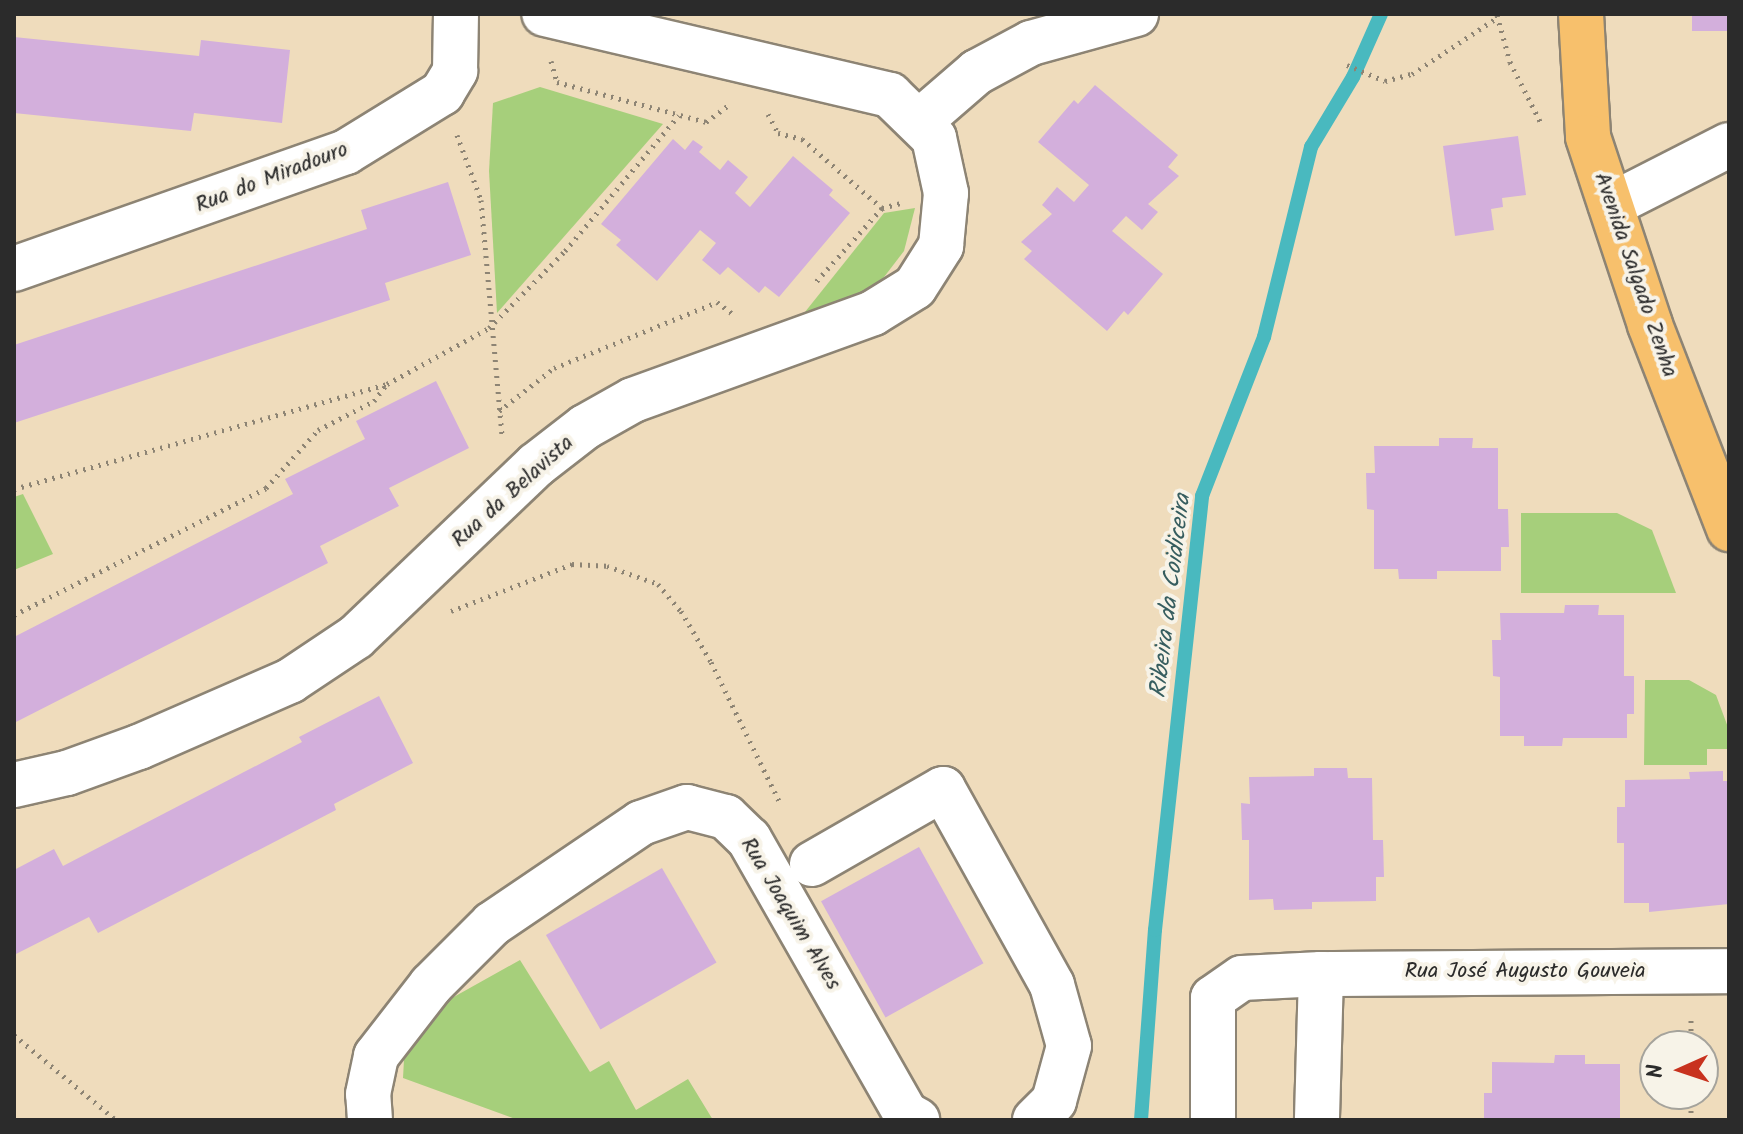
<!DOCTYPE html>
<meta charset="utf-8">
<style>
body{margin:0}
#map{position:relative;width:1743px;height:1134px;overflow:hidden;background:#efdcbc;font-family:Kalam,sans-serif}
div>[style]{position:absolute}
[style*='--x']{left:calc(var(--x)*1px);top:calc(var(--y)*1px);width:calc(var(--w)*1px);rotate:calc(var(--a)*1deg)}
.green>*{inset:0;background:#a6cf7b}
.stream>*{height:14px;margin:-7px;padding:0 7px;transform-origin:7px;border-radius:7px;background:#49b9bf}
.building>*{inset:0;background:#d3afdc;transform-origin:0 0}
.path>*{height:5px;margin-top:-2.5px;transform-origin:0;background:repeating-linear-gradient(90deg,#8d8474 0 2px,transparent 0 8px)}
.roads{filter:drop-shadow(2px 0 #8d8474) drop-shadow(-2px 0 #8d8474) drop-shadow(0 2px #8d8474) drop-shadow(0 -2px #8d8474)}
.minor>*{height:44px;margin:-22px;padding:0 22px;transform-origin:22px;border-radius:22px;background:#fff}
.major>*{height:44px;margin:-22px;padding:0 22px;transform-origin:22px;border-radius:22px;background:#f7c06c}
span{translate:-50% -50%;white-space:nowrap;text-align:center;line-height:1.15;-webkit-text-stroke:8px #f7f3e8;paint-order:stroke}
.street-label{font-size:22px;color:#2b2b2b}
.water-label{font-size:24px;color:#365d5f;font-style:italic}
.frame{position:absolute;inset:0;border:16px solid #2b2b2b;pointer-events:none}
.north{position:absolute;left:1639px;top:1030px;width:80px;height:80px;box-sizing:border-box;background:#f7f3e8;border:2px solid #a5a39c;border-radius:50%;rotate:267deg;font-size:22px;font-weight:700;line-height:32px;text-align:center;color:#2b2b2b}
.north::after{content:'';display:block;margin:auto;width:28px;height:36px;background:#c8321e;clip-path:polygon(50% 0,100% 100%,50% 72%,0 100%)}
</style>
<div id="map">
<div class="green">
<i style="clip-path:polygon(540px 87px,663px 124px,497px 313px,489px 171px,493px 103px)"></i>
<i style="clip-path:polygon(915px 208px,904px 251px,881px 281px,857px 298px,801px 317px,884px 213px)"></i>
<i style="clip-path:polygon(23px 494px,53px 554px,14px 570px,14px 497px)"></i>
<i style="clip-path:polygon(1521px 513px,1617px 513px,1652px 530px,1676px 593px,1521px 593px)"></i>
<i style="clip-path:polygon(1645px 680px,1689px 680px,1716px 695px,1729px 730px,1729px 749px,1707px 749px,1707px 765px,1644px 765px)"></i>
<i style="clip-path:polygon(520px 960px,590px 1072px,609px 1061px,636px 1110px,688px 1079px,713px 1120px,518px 1120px,403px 1078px,405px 1041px,443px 1003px)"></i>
</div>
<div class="stream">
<i style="--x:1141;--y:1120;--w:191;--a:-85.8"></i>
<i style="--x:1155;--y:930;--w:437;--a:-83.8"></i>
<i style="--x:1202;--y:496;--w:171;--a:-68.7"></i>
<i style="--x:1264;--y:337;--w:196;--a:-76.1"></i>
<i style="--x:1311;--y:147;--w:82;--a:-59"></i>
<i style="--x:1353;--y:77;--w:69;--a:-66"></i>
</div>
<div class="building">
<i style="left:1692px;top:14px;width:37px;height:17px"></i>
<i style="clip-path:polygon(14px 37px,199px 56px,201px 40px,290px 50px,282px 123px,194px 113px,191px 131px,14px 113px)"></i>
<i style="clip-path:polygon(1095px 85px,1178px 155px,1168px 167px,1179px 176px,1148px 204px,1158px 212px,1142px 230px,1126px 216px,1112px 231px,1163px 274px,1128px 315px,1124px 311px,1107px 331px,1024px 259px,1032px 251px,1021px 242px,1052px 214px,1042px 205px,1057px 187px,1074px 202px,1089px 185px,1038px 142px,1074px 100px,1078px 104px)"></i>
<i style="clip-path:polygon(1518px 136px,1526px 195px,1502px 198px,1503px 207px,1491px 209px,1494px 230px,1455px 236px,1443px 146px)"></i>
<i style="clip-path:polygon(673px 139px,685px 150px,693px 140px,703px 147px,699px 152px,720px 170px,728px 160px,748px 177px,735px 193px,750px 207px,793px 156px,833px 190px,829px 195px,850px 213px,779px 297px,765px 286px,759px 293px,728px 267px,720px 275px,702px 260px,716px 243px,700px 230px,657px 281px,616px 245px,621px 240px,601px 224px)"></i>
<i style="clip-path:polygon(448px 182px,471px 255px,385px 283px,390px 300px,14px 423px,14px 345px,367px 229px,361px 210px)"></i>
<i style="clip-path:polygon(436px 381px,469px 448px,389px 488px,399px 506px,320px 546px,328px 563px,14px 723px,14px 637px,293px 494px,285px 479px,365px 439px,356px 421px)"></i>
<i style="clip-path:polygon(1439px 438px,1473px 438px,1472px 448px,1498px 448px,1498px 509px,1508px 509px,1509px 547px,1501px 547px,1501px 571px,1437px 571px,1437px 579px,1399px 579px,1398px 569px,1374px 569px,1374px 510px,1367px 509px,1366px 473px,1375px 473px,1374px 446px,1439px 446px)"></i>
<i style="clip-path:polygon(1565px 605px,1599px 605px,1598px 615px,1624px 615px,1624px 676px,1634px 676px,1634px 714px,1627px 714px,1627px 738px,1563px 738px,1562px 746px,1524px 746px,1524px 736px,1500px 736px,1500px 677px,1493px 676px,1492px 640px,1501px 640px,1500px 613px,1564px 613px)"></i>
<i style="clip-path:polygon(379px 696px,413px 763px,334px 804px,336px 810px,98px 933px,89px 917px,14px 955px,14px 870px,54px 849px,63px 866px,302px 742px,299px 737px)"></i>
<i style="clip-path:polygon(1314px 768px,1347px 768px,1348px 778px,1372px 778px,1373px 840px,1383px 840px,1384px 877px,1376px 877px,1376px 901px,1312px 902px,1312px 909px,1274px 910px,1273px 899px,1249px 900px,1249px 840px,1242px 840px,1241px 803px,1250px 804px,1249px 777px,1314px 776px)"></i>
<i style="clip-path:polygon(1723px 771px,1723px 781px,1729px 781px,1729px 904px,1649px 912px,1649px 903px,1624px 903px,1624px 843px,1617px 843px,1617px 807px,1625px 807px,1625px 780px,1690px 779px,1689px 772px)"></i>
<i style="left:919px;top:847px;width:133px;height:112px;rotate:61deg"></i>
<i style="left:662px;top:868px;width:109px;height:134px;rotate:60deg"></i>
<i style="clip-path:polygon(1555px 1055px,1585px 1055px,1585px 1064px,1620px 1064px,1620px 1120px,1484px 1120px,1484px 1093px,1492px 1093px,1492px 1062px,1554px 1063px)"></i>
</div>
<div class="path">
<i style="--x:1497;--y:15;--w:49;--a:74.5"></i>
<i style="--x:1510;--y:62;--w:68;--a:63.1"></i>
<i style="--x:551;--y:61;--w:22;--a:74"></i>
<i style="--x:557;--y:82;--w:154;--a:15"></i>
<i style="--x:706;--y:122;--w:30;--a:-37"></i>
<i style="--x:1347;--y:65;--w:41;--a:22.8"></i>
<i style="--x:1385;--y:81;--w:28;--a:-15"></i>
<i style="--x:1412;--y:74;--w:103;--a:-33.5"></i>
<i style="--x:768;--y:114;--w:21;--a:62"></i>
<i style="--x:778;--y:133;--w:25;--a:14"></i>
<i style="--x:802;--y:139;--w:106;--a:40.8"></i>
<i style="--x:882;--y:208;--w:102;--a:131.8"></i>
<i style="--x:457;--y:135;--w:69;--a:69.7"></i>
<i style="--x:481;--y:200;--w:236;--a:84.9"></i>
<i style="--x:882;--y:208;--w:20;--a:-15"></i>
<i style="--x:499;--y:411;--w:70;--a:-38"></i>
<i style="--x:554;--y:368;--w:176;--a:-22"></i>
<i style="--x:717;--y:302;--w:21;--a:37"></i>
<i style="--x:14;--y:489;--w:387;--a:-15.7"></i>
<i style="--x:387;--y:384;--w:116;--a:-28.8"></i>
<i style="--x:489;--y:328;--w:108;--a:-45.4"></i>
<i style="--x:565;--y:251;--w:177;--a:-50"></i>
<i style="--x:451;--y:611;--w:130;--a:-21.2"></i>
<i style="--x:572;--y:564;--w:35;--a:3"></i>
<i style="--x:607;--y:566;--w:54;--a:19.4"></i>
<i style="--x:658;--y:584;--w:35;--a:50"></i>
<i style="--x:681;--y:611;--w:59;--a:59.5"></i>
<i style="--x:711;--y:662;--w:157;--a:63.9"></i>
<i style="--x:14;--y:615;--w:282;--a:-26.7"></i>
<i style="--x:266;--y:488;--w:78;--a:-48.1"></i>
<i style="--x:318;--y:430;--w:63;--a:-27.4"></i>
<i style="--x:374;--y:401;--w:20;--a:-53"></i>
<i style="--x:14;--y:1035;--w:133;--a:39.8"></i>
<i style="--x:1691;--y:1046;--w:30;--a:-90"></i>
<i style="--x:1691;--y:1120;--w:26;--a:-90"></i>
</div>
<div class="roads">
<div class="minor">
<i style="--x:919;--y:122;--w:77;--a:-40.8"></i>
<i style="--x:977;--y:72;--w:61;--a:-28.2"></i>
<i style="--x:1031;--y:43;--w:109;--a:-15.4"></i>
<i style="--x:1611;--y:205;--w:132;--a:-27"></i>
<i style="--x:14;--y:269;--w:352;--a:-19.4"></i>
<i style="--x:346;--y:152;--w:113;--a:-31.6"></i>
<i style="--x:442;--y:93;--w:26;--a:-59"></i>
<i style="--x:455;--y:71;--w:57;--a:-89"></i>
<i style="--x:14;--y:785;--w:54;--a:-12.8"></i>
<i style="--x:67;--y:773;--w:77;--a:-19.9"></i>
<i style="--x:139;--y:747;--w:165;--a:-23.6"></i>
<i style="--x:290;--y:681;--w:79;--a:-33.7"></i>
<i style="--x:356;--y:637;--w:249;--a:-43.7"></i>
<i style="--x:536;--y:465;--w:62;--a:-37.8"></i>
<i style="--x:585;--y:427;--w:55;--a:-29.4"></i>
<i style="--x:633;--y:400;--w:255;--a:-19.9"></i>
<i style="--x:873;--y:313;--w:49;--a:-31.8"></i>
<i style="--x:915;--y:287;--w:49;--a:-57.6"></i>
<i style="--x:941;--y:246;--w:53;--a:-84.6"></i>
<i style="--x:946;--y:193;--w:56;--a:-102.3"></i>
<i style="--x:934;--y:138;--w:62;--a:-135.7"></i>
<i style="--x:890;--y:95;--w:355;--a:-166.8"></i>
<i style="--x:812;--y:864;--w:151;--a:-29.8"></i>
<i style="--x:943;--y:789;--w:224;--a:60.9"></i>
<i style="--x:1052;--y:985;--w:63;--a:74.4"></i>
<i style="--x:1069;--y:1046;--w:57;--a:105.3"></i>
<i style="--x:1054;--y:1101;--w:27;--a:135"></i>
<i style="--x:1321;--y:974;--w:408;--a:-0.4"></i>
<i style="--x:370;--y:1120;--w:26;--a:-94"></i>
<i style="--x:368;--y:1094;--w:39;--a:-78"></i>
<i style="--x:376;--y:1056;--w:90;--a:-52.2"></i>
<i style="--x:431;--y:985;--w:86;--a:-45"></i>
<i style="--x:492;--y:924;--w:180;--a:-34.1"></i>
<i style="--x:641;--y:823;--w:49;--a:-19.2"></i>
<i style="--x:687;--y:807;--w:40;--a:14.4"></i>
<i style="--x:726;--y:817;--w:32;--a:44"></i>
<i style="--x:749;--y:839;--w:317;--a:60.3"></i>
<i style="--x:906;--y:1114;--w:13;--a:29"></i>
<i style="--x:1213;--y:1120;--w:122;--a:-90"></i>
<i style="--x:1213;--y:998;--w:35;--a:-35"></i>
<i style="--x:1242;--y:978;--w:79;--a:-2.9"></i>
<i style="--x:1321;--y:974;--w:146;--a:91.6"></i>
</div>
<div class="major">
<i style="--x:1581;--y:14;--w:123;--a:86.7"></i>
<i style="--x:1588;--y:137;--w:198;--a:71.7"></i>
<i style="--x:1650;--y:325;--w:219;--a:68.8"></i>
</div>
</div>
<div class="street-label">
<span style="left:272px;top:178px;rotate:-21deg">Rua do Miradouro</span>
<span style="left:1635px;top:275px;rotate:71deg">Avenida Salgado Zenha</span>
<span style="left:513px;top:492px;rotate:-42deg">Rua da Belavista</span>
<span style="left:790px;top:914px;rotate:59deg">Rua Joaquim Alves</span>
<span style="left:1525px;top:972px">Rua José Augusto Gouveia</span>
</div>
<div class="water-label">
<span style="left:1171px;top:596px;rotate:-83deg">Ribeira da Coidiceira</span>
</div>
<div class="frame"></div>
<div class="north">N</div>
</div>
